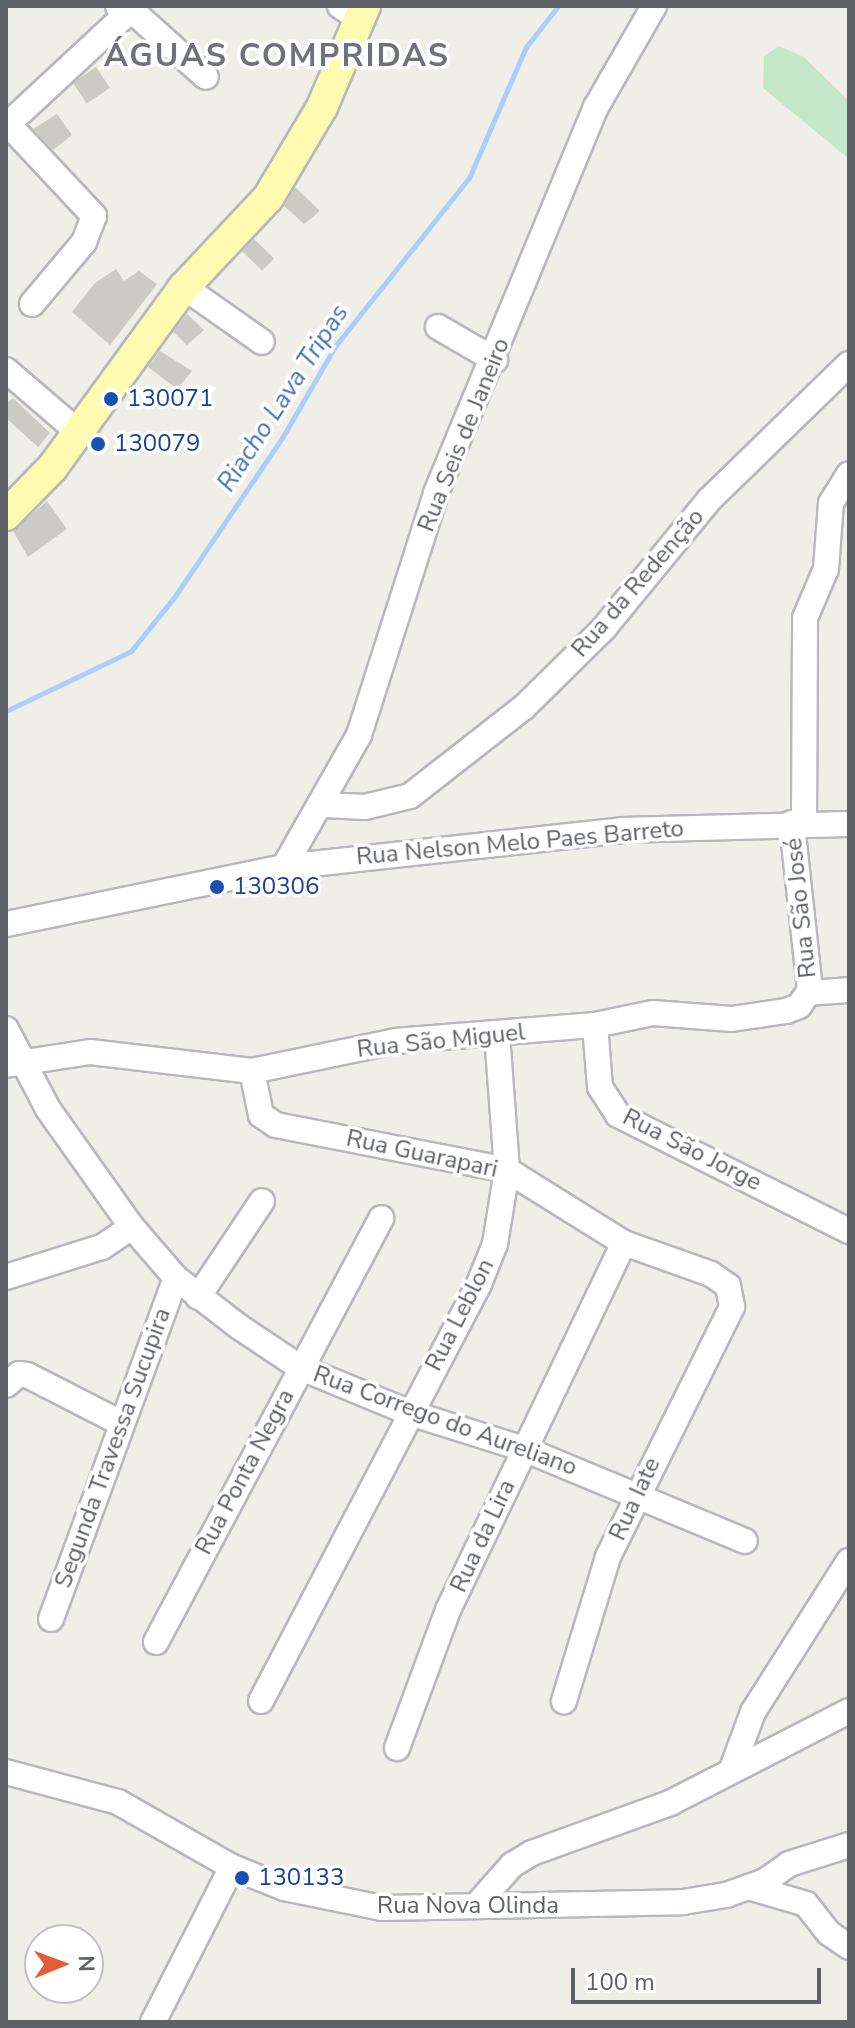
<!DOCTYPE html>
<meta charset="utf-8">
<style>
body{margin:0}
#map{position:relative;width:855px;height:2028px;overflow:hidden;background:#f0efe7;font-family:"Nunito Sans",sans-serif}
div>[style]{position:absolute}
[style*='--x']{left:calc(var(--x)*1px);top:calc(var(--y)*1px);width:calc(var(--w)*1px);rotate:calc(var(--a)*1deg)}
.green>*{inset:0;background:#c5e7c9}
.stream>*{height:5px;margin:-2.5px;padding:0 2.5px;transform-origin:2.5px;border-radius:2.5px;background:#aacefd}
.building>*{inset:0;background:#cbcac3;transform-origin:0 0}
.roads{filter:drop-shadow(2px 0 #b7b8bd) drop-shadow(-2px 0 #b7b8bd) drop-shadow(0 2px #b7b8bd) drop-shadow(0 -2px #b7b8bd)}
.minor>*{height:24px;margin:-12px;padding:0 12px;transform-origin:12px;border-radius:12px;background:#fff}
.major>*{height:30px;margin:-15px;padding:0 15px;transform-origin:15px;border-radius:15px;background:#fdfbaf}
.dots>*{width:22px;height:22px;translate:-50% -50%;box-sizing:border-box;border:4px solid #fff;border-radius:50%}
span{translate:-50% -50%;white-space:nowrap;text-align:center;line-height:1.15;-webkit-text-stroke:7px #fff;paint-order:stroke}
.transit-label{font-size:24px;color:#164399}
.left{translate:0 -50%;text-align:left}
.street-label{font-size:24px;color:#5e6167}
.water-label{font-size:26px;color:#4971b8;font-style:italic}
.district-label{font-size:32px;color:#6f7379;font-weight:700;letter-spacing:2px}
.frame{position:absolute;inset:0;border:8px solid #5e6167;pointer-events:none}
.north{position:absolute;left:24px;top:1924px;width:80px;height:80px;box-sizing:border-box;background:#fff;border:2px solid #bfc0c2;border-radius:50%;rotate:89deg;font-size:22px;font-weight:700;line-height:32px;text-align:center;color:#5e6167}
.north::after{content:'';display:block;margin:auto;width:28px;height:36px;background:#e55c38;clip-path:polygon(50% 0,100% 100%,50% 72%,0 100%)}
.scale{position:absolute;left:571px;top:1968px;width:250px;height:36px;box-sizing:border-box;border:4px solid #5e6167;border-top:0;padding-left:10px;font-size:24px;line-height:28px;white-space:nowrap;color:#5e6167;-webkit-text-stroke:6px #fff;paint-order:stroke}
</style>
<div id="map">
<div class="green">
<i style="clip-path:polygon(779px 46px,804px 57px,849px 101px,849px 159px,763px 88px,764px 56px)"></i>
</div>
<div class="stream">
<i style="--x:6;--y:711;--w:139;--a:-25.6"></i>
<i style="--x:131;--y:651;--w:70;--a:-51.3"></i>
<i style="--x:175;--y:596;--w:191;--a:-55.9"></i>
<i style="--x:282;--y:438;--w:108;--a:-59.9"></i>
<i style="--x:336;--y:345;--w:213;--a:-51.5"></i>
<i style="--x:469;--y:178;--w:143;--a:-66.5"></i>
<i style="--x:526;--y:47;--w:52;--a:-52"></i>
</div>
<div class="building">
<i style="left:96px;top:67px;width:25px;height:28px;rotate:56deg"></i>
<i style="clip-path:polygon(57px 114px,72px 135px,53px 150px,33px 129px)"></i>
<i style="clip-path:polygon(295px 187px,320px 211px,304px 224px,284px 206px)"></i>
<i style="left:254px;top:239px;width:28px;height:17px;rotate:44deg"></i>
<i style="clip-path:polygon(116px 269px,124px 281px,139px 271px,157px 284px,110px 345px,72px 312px,95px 283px)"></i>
<i style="clip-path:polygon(187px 314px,204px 330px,187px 345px,173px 332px)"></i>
<i style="clip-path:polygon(160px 351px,192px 371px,177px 389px,148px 367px)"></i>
<i style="clip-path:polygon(13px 398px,50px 433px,38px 447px,6px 418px,6px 404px)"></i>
<i style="clip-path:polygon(47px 501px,67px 529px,28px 557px,13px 531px)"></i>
</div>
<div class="roads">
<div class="minor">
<i style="--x:118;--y:6;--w:11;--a:10"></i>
<i style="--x:129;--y:8;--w:103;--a:41.9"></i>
<i style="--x:340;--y:6;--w:22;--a:34"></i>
<i style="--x:8;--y:124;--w:126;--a:46.9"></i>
<i style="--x:94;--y:216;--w:28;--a:111"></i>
<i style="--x:84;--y:242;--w:81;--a:130"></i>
<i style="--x:6;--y:126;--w:176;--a:-42.9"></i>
<i style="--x:184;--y:287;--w:95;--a:35.2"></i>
<i style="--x:438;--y:327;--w:66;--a:30.1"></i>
<i style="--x:6;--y:370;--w:95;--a:40.7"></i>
<i style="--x:324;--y:805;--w:41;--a:2.8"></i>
<i style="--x:365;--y:807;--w:46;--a:-13.7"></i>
<i style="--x:410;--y:796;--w:145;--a:-38"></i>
<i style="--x:524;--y:707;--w:112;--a:-44.6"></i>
<i style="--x:604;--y:628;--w:166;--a:-50.6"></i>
<i style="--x:709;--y:500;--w:195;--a:-44.2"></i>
<i style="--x:804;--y:823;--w:205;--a:-89.7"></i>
<i style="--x:805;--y:618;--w:53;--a:-66.8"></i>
<i style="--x:826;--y:569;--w:66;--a:-85.7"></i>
<i style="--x:831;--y:503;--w:34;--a:-58"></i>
<i style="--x:284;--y:867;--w:152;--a:-60.4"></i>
<i style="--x:359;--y:735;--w:254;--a:-72.3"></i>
<i style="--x:436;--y:493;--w:418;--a:-67.5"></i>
<i style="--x:596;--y:107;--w:116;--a:-60.1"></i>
<i style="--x:6;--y:924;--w:284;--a:-11.6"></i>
<i style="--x:284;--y:867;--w:340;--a:-6.2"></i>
<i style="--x:622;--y:830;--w:227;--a:-1.5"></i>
<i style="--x:809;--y:993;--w:40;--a:-4.3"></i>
<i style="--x:595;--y:1025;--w:62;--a:85.4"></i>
<i style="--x:600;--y:1087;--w:33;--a:57"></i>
<i style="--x:618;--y:1115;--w:258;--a:26.7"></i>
<i style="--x:6;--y:1029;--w:90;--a:62.3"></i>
<i style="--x:48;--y:1109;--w:145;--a:54.6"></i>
<i style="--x:132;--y:1227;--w:67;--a:49.2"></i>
<i style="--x:176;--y:1278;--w:78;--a:37.7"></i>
<i style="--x:238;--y:1326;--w:76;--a:33.7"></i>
<i style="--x:301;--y:1368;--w:118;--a:22.4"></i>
<i style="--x:410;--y:1413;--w:120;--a:17.5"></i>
<i style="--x:524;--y:1449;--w:239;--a:22.6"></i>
<i style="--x:6;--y:1065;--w:85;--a:-8.8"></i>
<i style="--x:90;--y:1052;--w:163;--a:6.7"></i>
<i style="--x:252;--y:1071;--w:146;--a:-11.8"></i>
<i style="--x:395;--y:1041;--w:201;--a:-4.6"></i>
<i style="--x:595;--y:1025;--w:59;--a:-11.7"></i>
<i style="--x:653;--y:1013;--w:79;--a:4.3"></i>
<i style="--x:732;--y:1019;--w:55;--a:-8.4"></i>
<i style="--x:786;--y:1011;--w:14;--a:-21"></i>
<i style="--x:799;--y:1006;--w:19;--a:-55"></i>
<i style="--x:810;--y:990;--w:168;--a:-96.2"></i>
<i style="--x:252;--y:1071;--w:45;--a:78.4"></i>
<i style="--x:261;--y:1115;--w:18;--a:34"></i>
<i style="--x:276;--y:1125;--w:235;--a:11"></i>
<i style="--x:507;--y:1170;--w:138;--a:32"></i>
<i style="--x:624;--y:1243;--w:92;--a:19.6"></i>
<i style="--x:711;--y:1274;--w:21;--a:35"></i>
<i style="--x:728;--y:1286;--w:21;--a:79"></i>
<i style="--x:732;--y:1307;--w:279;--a:116.4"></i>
<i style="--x:608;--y:1557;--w:151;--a:107"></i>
<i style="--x:6;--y:1277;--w:101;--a:-17.4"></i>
<i style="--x:102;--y:1247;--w:36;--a:-34"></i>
<i style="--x:198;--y:1297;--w:115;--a:-56.3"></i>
<i style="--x:6;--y:1385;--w:17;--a:-40"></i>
<i style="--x:19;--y:1374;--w:8;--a:7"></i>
<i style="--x:27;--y:1375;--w:106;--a:27.1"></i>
<i style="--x:51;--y:1619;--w:363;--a:-69.9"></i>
<i style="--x:156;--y:1642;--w:480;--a:-62"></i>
<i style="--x:261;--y:1701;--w:471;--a:-62.4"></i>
<i style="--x:479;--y:1284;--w:43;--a:-68.2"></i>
<i style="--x:495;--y:1244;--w:75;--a:-80.8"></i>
<i style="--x:507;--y:1170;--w:136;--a:-94.2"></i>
<i style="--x:397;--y:1748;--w:147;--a:-69.7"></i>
<i style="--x:448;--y:1610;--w:407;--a:-64.4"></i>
<i style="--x:732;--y:1769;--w:61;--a:-69.8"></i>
<i style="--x:753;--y:1712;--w:179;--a:-57.6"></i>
<i style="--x:6;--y:1772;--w:116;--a:15"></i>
<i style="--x:118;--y:1802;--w:131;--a:29.7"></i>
<i style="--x:232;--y:1867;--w:56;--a:22"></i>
<i style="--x:284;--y:1888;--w:100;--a:11.5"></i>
<i style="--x:382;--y:1908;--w:301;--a:-1.1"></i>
<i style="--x:683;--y:1902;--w:44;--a:-9.2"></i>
<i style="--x:726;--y:1895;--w:41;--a:-19.7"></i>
<i style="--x:765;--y:1881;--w:29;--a:-35"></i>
<i style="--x:789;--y:1864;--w:63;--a:-17.6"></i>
<i style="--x:748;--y:1887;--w:60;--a:16.3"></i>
<i style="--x:806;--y:1904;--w:37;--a:52"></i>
<i style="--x:829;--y:1933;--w:24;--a:35"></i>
<i style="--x:476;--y:1906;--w:55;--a:-48.7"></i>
<i style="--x:512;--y:1865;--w:23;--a:-31"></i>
<i style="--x:532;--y:1853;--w:147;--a:-19.9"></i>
<i style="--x:670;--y:1803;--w:201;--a:-27.2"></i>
<i style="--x:153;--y:2022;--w:174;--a:-63"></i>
</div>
<div class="major">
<i style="--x:6;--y:515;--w:66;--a:-45.6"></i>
<i style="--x:52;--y:468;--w:224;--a:-53.9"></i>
<i style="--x:184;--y:287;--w:122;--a:-46.7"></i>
<i style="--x:268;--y:198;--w:106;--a:-59.3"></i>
<i style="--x:322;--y:107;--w:110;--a:-66.9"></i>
</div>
</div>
<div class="dots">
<i style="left:111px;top:399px;background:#1a4fb4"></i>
<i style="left:98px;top:444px;background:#1a4fb4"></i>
<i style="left:217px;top:887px;background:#1a4fb4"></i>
<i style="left:242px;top:1878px;background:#1a4fb4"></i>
</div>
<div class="transit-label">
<span class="left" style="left:127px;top:399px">130071</span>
<span class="left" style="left:114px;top:444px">130079</span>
<span class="left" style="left:233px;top:887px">130306</span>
<span class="left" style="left:258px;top:1878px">130133</span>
</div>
<div class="street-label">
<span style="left:464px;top:435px;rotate:-68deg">Rua Seis de Janeiro</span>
<span style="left:638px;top:583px;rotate:-49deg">Rua da Redenção</span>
<span style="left:520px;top:843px;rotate:-5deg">Rua Nelson Melo Paes Barreto</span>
<span style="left:801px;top:908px;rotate:-96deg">Rua São José</span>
<span style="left:441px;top:1041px;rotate:-6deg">Rua São Miguel</span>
<span style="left:692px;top:1150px;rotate:27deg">Rua São Jorge</span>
<span style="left:422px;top:1154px;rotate:12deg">Rua Guarapari</span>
<span style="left:460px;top:1315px;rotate:-63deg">Rua Leblon</span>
<span style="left:445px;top:1421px;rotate:20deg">Rua Corrego do Aureliano</span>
<span style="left:113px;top:1448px;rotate:-70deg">Segunda Travessa Sucupira</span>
<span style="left:245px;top:1472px;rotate:-62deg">Rua Ponta Negra</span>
<span style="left:635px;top:1499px;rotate:-65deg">Rua Iate</span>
<span style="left:483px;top:1536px;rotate:-65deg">Rua da Lira</span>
<span style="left:468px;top:1906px">Rua Nova Olinda</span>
</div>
<div class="water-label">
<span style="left:283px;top:398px;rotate:-57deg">Riacho Lava Tripas</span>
</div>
<div class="district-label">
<span style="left:277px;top:56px">ÁGUAS COMPRIDAS</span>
</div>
<div class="frame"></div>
<div class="north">N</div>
<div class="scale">100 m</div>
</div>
